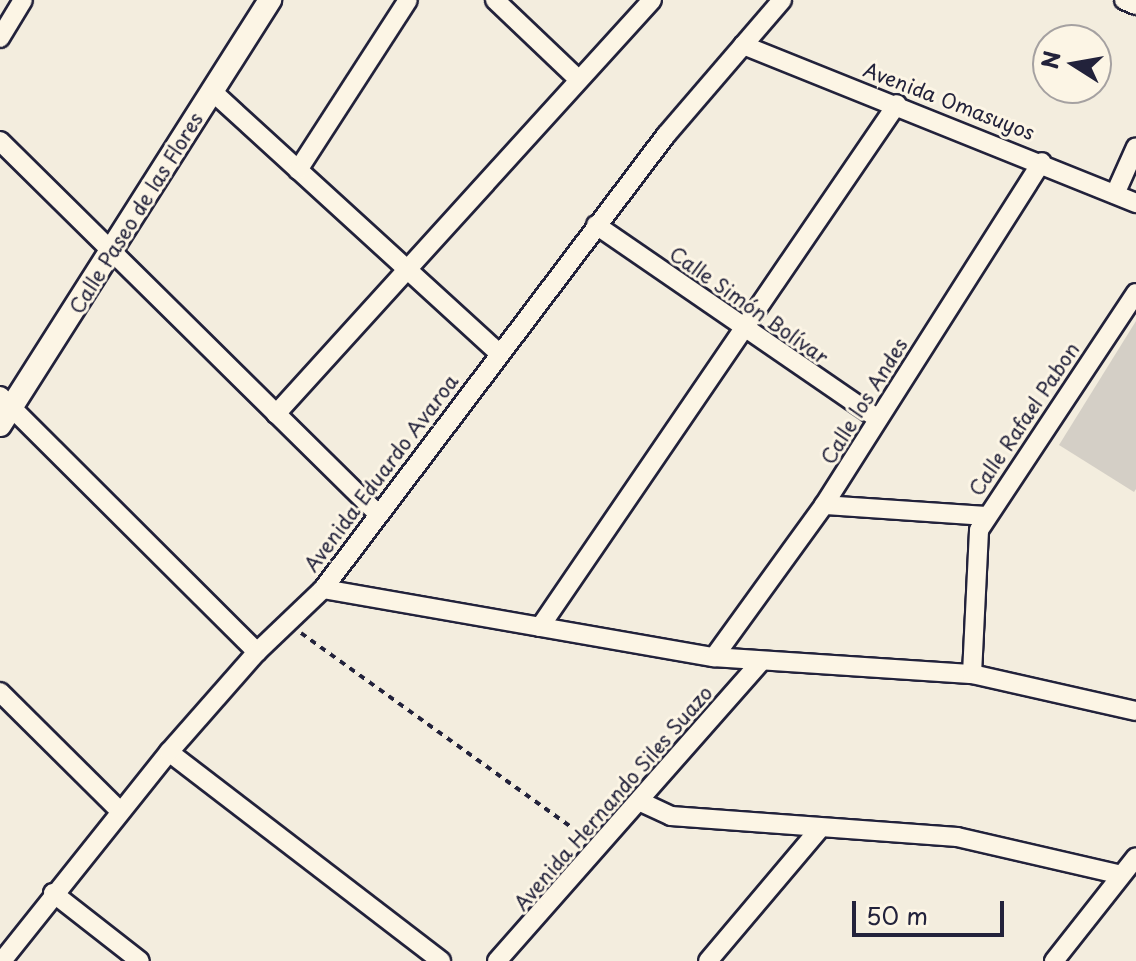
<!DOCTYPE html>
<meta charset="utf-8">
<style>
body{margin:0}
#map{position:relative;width:1136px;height:961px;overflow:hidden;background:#f3edde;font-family:"Playpen Sans",sans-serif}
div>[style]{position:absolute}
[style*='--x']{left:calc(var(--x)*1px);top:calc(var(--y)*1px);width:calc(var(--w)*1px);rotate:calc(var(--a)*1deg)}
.green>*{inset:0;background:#d4cfc6}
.path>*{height:4px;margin-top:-2px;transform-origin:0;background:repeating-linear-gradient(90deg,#22223b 0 6px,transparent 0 12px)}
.roads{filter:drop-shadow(2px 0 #22223b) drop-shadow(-2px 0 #22223b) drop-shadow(0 2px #22223b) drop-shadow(0 -2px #22223b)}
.minor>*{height:18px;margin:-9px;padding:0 9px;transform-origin:9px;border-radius:9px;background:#fcf5e5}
.tertiary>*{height:22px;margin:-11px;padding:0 11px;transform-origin:11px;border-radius:11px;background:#fcf5e5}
span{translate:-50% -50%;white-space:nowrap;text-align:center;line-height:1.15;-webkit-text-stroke:6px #fcf5e5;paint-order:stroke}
.street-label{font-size:20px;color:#22223b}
.north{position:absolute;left:1032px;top:24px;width:80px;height:80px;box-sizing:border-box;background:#fcf5e5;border:2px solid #a5a1a1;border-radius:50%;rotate:281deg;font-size:22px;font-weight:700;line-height:32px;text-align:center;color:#22223b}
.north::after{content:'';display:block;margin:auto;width:28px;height:36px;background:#22223b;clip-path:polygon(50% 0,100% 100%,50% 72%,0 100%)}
.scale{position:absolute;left:852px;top:901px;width:152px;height:36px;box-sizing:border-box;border:4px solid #22223b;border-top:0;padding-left:10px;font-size:24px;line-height:28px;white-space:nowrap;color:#22223b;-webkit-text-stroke:6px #fcf5e5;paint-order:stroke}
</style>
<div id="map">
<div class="green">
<i style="clip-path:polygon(1136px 321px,1136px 489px,1134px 492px,1059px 445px)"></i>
</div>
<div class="path">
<i style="--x:301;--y:633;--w:347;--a:35.7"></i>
</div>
<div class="roads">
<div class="minor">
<i style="--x:495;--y:0;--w:115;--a:43.6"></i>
<i style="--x:1124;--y:0;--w:13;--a:23"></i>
<i style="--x:0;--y:38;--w:44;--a:-58.8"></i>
<i style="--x:743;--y:45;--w:424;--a:21.9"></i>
<i style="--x:213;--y:92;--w:386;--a:42.4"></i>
<i style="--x:0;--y:141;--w:532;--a:44.62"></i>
<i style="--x:298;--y:170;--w:202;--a:-57.1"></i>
<i style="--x:1115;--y:194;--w:51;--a:-65.9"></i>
<i style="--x:596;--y:225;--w:342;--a:34.5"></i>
<i style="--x:0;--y:396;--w:363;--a:44.9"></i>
<i style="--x:276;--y:414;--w:559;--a:-47.75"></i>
<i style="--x:824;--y:505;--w:161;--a:3.9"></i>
<i style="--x:323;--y:589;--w:397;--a:9.9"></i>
<i style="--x:714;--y:657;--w:259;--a:3.8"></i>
<i style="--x:972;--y:674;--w:168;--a:12.7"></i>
<i style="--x:540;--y:627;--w:633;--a:-55.68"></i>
<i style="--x:714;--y:657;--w:188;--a:-54.1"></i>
<i style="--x:824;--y:505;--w:406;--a:-57.6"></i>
<i style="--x:972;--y:674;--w:144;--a:-87.2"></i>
<i style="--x:979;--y:530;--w:284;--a:-56.5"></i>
<i style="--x:0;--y:692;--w:168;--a:44.8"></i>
<i style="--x:169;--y:752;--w:343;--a:37.5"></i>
<i style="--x:641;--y:802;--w:33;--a:25"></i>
<i style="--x:671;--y:816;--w:287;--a:4.2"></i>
<i style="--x:957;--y:837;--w:168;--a:13"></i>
<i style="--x:53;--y:893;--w:110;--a:38"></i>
<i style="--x:2;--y:961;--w:268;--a:-51.4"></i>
<i style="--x:169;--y:752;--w:133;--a:-48.7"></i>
<i style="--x:257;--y:652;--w:91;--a:-43.7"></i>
<i style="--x:323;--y:589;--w:569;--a:-52.93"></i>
<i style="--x:666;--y:135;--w:178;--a:-49.3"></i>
<i style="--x:497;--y:961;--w:397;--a:-48.6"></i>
<i style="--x:708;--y:961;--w:170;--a:-49.8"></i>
<i style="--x:1054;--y:961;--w:132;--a:-51.7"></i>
</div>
<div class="tertiary">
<i style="--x:0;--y:425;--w:504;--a:-57.57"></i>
</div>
</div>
<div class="street-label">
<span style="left:949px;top:101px;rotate:21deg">Avenida Omasuyos</span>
<span style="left:136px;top:213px;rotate:-58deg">Calle Paseo de las Flores</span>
<span style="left:749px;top:305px;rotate:35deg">Calle Simón Bolívar</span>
<span style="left:864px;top:401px;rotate:-58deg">Calle los Andes</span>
<span style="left:1024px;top:419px;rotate:-56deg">Calle Rafael Pabon</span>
<span style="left:381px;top:473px;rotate:-53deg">Avenida Eduardo Avaroa</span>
<span style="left:613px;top:798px;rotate:-49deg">Avenida Hernando Siles Suazo</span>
</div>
<div class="north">N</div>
<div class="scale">50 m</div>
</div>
